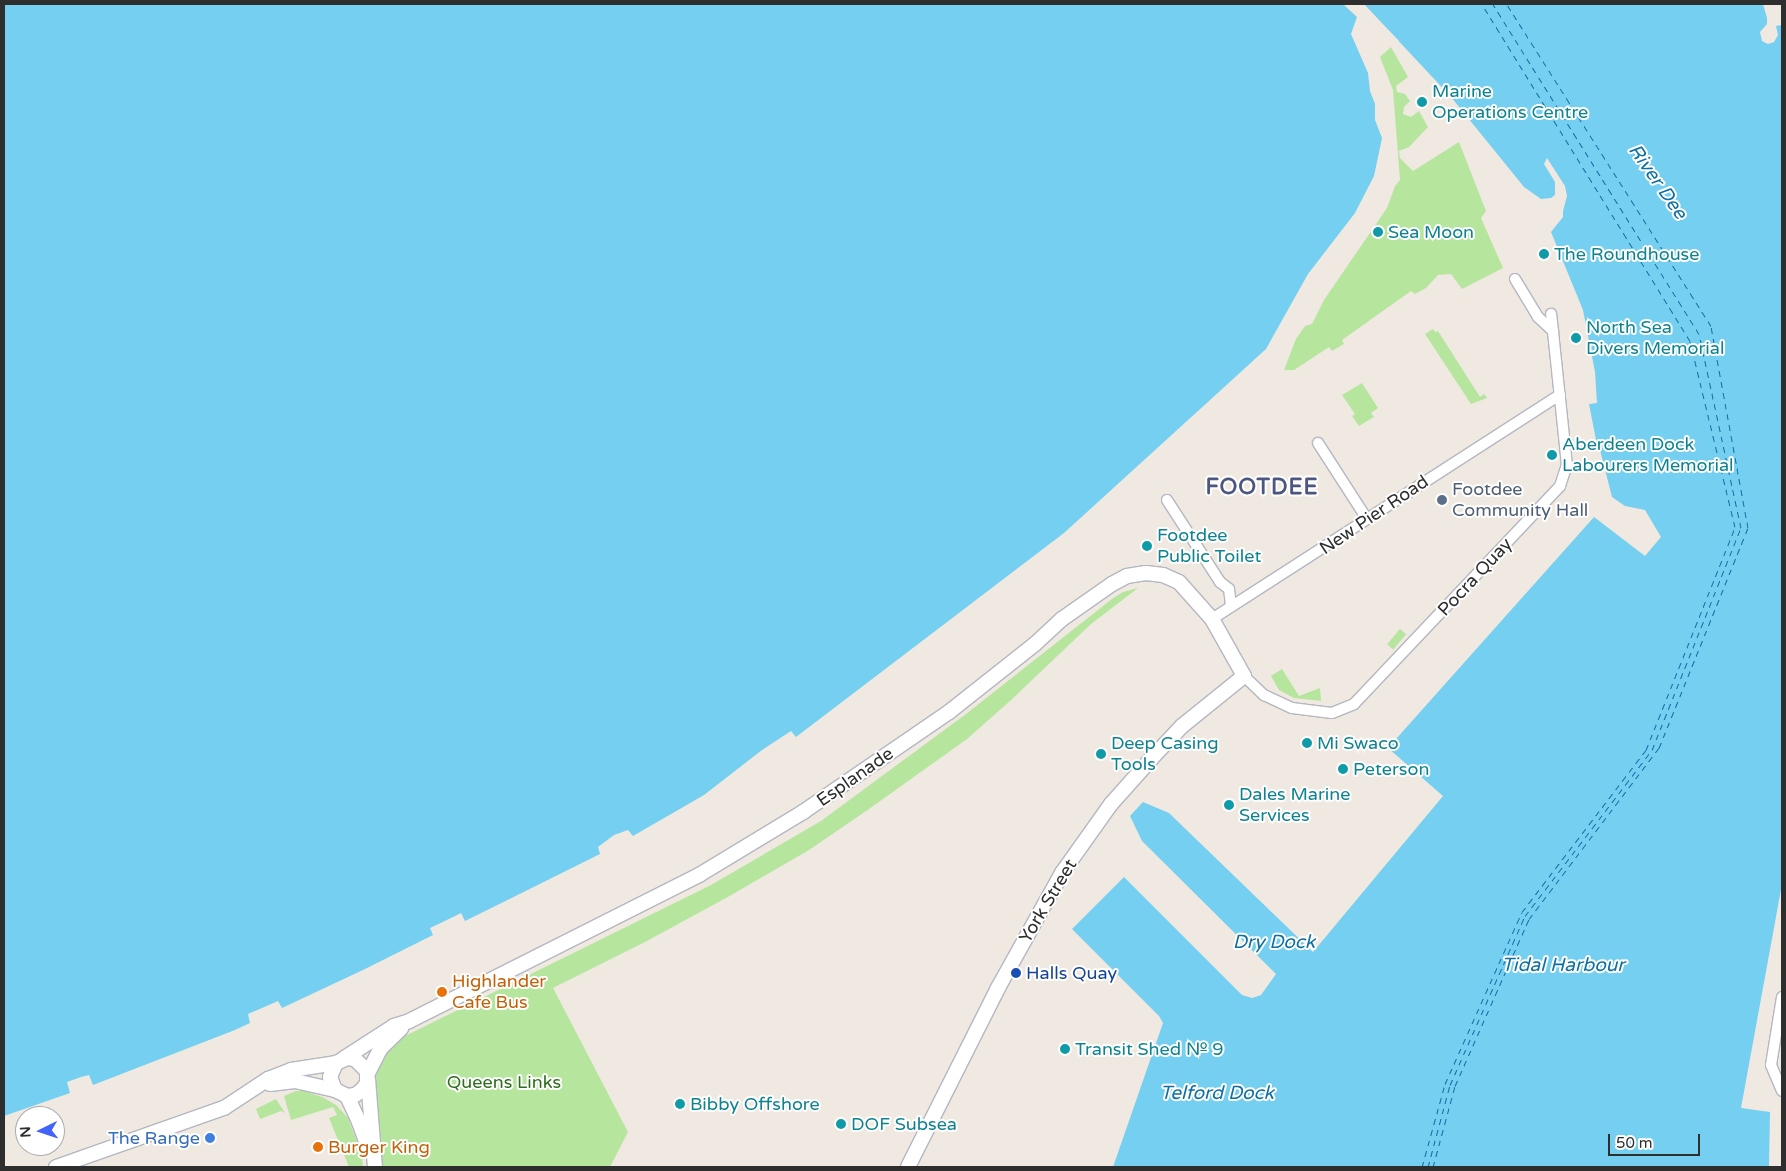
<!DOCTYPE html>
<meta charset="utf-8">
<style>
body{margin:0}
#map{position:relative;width:1786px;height:1171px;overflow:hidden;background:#efe9e1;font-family:"Varela Round",sans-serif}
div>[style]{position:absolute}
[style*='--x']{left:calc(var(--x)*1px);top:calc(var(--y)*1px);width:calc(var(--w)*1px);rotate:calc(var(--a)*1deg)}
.green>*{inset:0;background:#b6e59e;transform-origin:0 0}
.water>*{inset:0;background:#75cff0}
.pier>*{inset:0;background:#efe9e1}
.ferry>*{height:1px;margin-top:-0.5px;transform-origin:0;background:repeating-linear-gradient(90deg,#0d6fa3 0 6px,transparent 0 11px)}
.roads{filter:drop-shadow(1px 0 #b4b7c1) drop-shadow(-1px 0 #b4b7c1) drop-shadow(0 1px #b4b7c1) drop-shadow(0 -1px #b4b7c1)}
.street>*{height:10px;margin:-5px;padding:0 5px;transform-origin:5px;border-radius:5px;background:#fff}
.secondary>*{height:14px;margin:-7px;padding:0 7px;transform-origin:7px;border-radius:7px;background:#fff}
.dots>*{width:14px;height:14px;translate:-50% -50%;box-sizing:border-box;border:2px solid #fff;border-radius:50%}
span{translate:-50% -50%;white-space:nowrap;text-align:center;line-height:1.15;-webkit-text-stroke:4px #fff;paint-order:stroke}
.culture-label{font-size:18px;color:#0d838f}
.left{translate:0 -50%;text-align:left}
.service-label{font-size:18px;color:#4e5e75}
.street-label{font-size:18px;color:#2e2e2e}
.transit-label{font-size:18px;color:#164399}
.food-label{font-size:18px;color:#c56008}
.park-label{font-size:18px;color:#2c6e1b}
.shop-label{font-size:18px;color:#366cbe}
.right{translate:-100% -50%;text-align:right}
.water-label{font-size:19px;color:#0d6fa3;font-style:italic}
.district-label{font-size:22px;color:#4d5680;font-weight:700;letter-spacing:1px}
.frame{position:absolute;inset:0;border:5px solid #2e2e2e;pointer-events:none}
.north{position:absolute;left:15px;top:1106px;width:50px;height:50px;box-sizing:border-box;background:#fff;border:1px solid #ababab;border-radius:50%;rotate:266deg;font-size:14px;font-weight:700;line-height:20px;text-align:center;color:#2e2e2e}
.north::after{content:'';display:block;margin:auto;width:18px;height:22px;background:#4264fb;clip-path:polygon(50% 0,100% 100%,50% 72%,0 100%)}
.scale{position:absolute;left:1608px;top:1134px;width:92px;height:22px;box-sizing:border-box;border:2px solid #2e2e2e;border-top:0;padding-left:6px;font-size:15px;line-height:18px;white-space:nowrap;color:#2e2e2e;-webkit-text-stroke:4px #fff;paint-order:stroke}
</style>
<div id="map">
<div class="green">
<i style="clip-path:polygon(1391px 47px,1408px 77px,1396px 86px,1397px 92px,1405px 94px,1410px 101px,1404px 107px,1403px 114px,1411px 117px,1419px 111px,1428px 127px,1409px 147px,1399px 151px,1400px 158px,1413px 171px,1459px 142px,1486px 211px,1481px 218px,1503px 268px,1462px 289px,1451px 274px,1438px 275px,1426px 288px,1415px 294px,1411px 291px,1342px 340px,1344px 344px,1332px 351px,1329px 347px,1294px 370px,1284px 370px,1296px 339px,1305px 326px,1312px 324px,1324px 300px,1387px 208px,1395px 186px,1400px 180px,1393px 90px,1380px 57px)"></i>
<i style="clip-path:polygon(1433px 329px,1435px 332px,1438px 331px,1480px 397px,1484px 394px,1487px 398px,1471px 404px,1425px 334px)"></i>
<i style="clip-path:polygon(1362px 383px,1378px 408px,1371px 413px,1374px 417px,1359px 426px,1352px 416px,1355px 414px,1342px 395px)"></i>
<i style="clip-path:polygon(1138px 588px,1091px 624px,1010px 701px,967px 739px,869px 809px,809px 850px,726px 898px,645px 942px,553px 988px,628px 1132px,610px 1167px,381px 1167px,375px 1079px,380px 1061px,397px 1040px,711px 885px,821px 821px,966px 714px,1112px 599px,1123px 592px)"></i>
<i style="left:1400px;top:629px;width:8px;height:20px;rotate:40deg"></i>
<i style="clip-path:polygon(1282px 669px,1299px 696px,1320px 688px,1321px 701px,1294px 698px,1279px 690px,1271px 676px)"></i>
<i style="clip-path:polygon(296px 1091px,304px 1091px,322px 1097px,336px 1105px,348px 1118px,362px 1155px,363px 1167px,349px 1167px,329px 1118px,337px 1115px,333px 1107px,291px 1120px,284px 1096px)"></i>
<i style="clip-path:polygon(276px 1099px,285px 1113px,281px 1111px,260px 1119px,256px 1109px)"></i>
</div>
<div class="water">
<i style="clip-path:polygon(4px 4px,1343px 4px,1357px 17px,1351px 34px,1368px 73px,1370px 91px,1375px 104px,1375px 120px,1382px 138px,1374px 176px,1355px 213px,1308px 274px,1266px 349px,1064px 533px,796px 737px,791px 731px,762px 750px,704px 795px,633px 836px,628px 830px,614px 835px,598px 847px,600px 854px,465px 921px,461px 913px,451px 918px,430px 928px,433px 935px,365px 969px,282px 1008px,278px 1001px,248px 1014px,250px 1023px,235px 1030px,93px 1085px,89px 1075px,81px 1077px,67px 1082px,70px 1093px,4px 1116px)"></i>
<i style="clip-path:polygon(1364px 4px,1763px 4px,1767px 18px,1767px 24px,1760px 32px,1762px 41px,1768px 44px,1774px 42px,1778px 35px,1776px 26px,1782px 25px,1782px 884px,1741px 1108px,1770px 1112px,1769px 1167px,1113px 1167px,1163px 1023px,1159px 1016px,1072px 929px,1124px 877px,1242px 995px,1252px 998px,1261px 995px,1276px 974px,1142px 841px,1130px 816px,1143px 802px,1169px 813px,1313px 952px,1443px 796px,1388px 748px,1594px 517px,1645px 556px,1661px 537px,1645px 510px,1625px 506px,1612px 497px,1600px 450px,1598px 450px,1589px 404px,1597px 403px,1595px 372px,1583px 310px,1551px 232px,1563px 217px,1563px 211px,1567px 196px,1565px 186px,1547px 158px,1544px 164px,1555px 182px,1555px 195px,1551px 198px,1541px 199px,1524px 187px,1451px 97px)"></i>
</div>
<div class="pier">
<i style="clip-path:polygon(1361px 4px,1363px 4px,1399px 41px,1397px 43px)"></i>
</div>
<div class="ferry">
<i style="--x:1422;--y:1167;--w:86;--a:-74.5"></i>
<i style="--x:1445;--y:1084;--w:188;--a:-65.9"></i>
<i style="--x:1522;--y:912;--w:204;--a:-52.6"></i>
<i style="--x:1646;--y:750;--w:240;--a:-68.2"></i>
<i style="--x:1735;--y:527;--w:191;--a:-103.6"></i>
<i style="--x:1690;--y:341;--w:396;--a:-121.7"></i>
<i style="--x:1428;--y:1167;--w:85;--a:-75"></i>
<i style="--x:1450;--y:1085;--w:185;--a:-66.1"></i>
<i style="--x:1525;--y:916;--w:209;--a:-52.6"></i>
<i style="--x:1652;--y:750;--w:239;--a:-68.2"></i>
<i style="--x:1741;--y:528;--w:198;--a:-102.2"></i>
<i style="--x:1699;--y:334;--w:389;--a:-122"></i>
<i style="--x:1433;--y:1167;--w:84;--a:-74.8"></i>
<i style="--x:1455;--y:1086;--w:183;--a:-66.1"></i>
<i style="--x:1529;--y:919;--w:215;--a:-52.8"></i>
<i style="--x:1659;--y:748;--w:237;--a:-68"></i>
<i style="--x:1748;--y:528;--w:205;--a:-100.4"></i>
<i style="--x:1711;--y:326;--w:381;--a:-122.4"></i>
</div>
<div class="roads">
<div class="street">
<i style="--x:1515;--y:279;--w:44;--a:58.8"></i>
<i style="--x:1538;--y:317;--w:21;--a:43"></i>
<i style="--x:1318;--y:443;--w:90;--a:57.2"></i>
<i style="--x:1167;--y:500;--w:98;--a:57.1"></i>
<i style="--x:1220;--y:582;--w:11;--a:38"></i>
<i style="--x:1229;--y:589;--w:17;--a:83"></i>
<i style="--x:1212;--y:619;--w:414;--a:-32.8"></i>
<i style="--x:1244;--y:676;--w:28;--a:44"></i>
<i style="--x:1264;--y:695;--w:31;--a:25"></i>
<i style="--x:1292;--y:708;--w:40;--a:7.1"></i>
<i style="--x:1332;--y:713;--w:24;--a:-22"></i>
<i style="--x:1354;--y:704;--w:300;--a:-46.6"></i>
<i style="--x:1560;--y:486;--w:22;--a:-72"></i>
<i style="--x:1567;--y:465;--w:152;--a:-96"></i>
<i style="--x:1782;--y:997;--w:69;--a:99.2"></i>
<i style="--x:1771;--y:1065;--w:28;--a:67"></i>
</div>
<div class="secondary">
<i style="--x:343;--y:1059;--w:61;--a:-32.9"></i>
<i style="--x:394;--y:1026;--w:16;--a:-18"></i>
<i style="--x:409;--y:1021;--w:325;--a:-26.7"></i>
<i style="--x:699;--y:875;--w:122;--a:-31.2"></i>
<i style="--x:803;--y:812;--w:177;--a:-34.4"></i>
<i style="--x:949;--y:712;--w:110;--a:-38.3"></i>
<i style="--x:1035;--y:644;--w:37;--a:-43"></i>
<i style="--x:1062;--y:619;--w:61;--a:-35"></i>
<i style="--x:1112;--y:584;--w:17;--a:-28"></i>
<i style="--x:1127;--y:576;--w:19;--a:-9"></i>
<i style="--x:1146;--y:573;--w:17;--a:7"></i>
<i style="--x:1163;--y:575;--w:17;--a:24"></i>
<i style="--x:1179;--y:582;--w:50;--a:48.3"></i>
<i style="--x:1212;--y:619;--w:65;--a:60.7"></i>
<i style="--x:1244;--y:676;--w:80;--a:141.1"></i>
<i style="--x:1182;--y:726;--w:44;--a:133.2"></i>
<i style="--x:1152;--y:758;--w:62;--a:131.7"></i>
<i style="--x:1111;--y:804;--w:85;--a:125.4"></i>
<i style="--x:1062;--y:873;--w:132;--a:119.1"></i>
<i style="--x:998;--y:988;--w:200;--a:116.7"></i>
<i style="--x:367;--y:1075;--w:30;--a:-63"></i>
<i style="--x:381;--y:1048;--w:28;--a:-44"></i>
<i style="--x:368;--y:1079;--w:88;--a:85.5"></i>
<i style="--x:270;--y:1084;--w:25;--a:-7"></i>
<i style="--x:295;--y:1081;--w:41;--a:12.7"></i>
<i style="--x:347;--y:1096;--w:29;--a:65"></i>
<i style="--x:359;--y:1122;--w:30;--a:70"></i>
<i style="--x:56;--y:1167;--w:178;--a:-19.4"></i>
<i style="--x:224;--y:1108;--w:53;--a:-33.4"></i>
<i style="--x:268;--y:1079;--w:25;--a:-21"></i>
<i style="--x:291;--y:1070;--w:46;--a:-8.8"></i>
<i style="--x:336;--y:1063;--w:12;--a:-24"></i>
<i style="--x:347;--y:1058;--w:8;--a:7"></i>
<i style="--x:355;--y:1059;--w:17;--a:45"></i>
<i style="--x:367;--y:1071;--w:12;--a:90"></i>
<i style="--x:367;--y:1083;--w:9;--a:126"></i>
<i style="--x:362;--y:1090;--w:9;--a:144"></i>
<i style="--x:355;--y:1095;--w:8;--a:173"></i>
<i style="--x:347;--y:1096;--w:13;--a:-153"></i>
<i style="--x:335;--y:1090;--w:14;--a:-111"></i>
<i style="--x:330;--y:1077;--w:15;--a:-67"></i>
</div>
</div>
<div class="dots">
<i style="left:1422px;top:102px;background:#0f9aa8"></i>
<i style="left:1378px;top:232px;background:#0f9aa8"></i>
<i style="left:1544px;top:254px;background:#0f9aa8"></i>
<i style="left:1576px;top:338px;background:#0f9aa8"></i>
<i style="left:1552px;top:455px;background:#0f9aa8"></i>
<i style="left:1442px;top:500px;background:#5c6f8a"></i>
<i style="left:1147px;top:546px;background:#0f9aa8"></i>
<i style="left:1307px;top:743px;background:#0f9aa8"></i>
<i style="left:1101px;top:754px;background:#0f9aa8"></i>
<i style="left:1343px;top:769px;background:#0f9aa8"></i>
<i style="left:1229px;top:805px;background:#0f9aa8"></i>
<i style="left:1016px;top:973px;background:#1a4fb4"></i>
<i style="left:442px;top:992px;background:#e8710a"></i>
<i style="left:1065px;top:1049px;background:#0f9aa8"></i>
<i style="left:680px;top:1104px;background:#0f9aa8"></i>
<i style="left:841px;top:1124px;background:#0f9aa8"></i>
<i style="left:210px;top:1138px;background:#3f7fe0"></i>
<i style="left:318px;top:1147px;background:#e8710a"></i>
</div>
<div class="culture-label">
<span class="left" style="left:1432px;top:102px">Marine<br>Operations Centre</span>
<span class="left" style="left:1388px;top:232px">Sea Moon</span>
<span class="left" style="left:1554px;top:254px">The Roundhouse</span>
<span class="left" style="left:1586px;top:338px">North Sea<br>Divers Memorial</span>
<span class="left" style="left:1562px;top:455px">Aberdeen Dock<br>Labourers Memorial</span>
<span class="left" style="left:1157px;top:546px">Footdee<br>Public Toilet</span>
<span class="left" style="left:1317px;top:743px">Mi Swaco</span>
<span class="left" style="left:1111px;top:754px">Deep Casing<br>Tools</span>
<span class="left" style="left:1353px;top:769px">Peterson</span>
<span class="left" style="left:1239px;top:805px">Dales Marine<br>Services</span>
<span class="left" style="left:1075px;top:1049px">Transit Shed № 9</span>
<span class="left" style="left:690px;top:1104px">Bibby Offshore</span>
<span class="left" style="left:851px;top:1124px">DOF Subsea</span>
</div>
<div class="service-label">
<span class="left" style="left:1452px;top:500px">Footdee<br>Community Hall</span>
</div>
<div class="street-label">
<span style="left:1374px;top:515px;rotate:-34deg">New Pier Road</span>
<span style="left:1475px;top:577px;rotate:-47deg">Pocra Quay</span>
<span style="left:855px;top:777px;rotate:-35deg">Esplanade</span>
<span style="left:1048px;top:901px;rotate:-59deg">York Street</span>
</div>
<div class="transit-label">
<span class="left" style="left:1026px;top:973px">Halls Quay</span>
</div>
<div class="food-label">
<span class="left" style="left:452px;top:992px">Highlander<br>Cafe Bus</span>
<span class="left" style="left:328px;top:1147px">Burger King</span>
</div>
<div class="park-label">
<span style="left:504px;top:1082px">Queens Links</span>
</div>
<div class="shop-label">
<span class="right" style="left:200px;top:1138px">The Range</span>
</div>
<div class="water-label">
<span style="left:1657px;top:182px;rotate:55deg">River Dee</span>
<span style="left:1274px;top:943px">Dry Dock</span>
<span style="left:1563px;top:966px">Tidal Harbour</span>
<span style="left:1217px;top:1094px">Telford Dock</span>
</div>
<div class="district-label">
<span style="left:1262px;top:488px">FOOTDEE</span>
</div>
<div class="frame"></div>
<div class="north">N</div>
<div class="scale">50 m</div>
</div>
